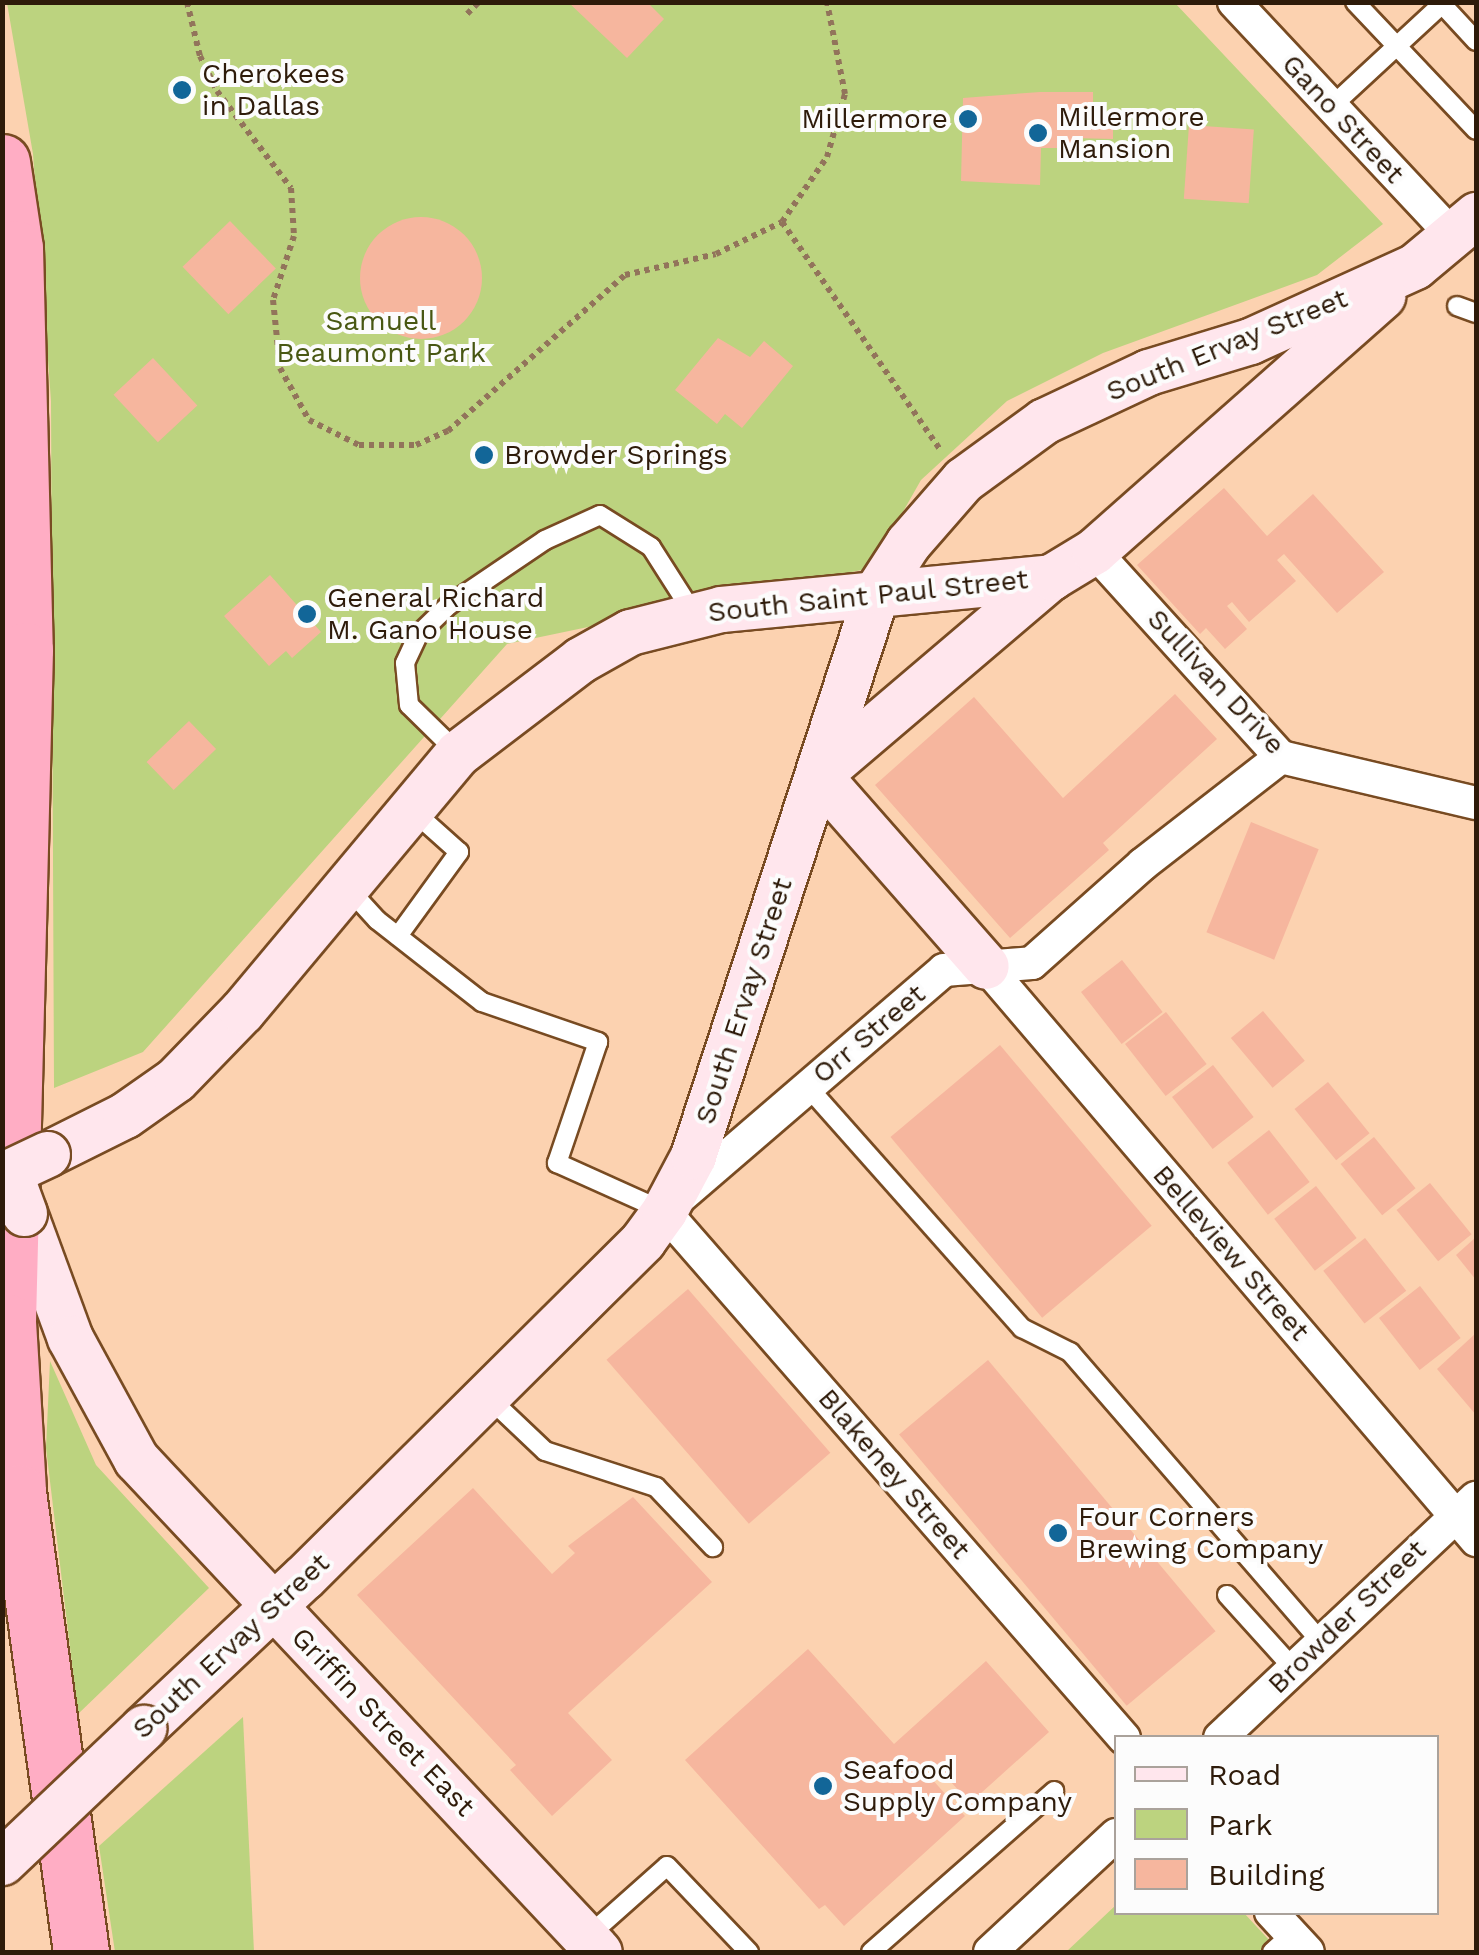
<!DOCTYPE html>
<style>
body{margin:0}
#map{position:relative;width:1479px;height:1955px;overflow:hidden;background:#fcd2b0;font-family:"Work Sans",sans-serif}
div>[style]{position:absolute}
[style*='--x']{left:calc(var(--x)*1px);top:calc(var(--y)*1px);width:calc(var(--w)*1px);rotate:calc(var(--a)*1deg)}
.green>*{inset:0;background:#bcd37f}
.building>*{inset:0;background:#f6b69e;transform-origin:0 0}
.round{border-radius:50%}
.path>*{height:6px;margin-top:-3px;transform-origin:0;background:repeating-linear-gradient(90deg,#92745b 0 5px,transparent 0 10px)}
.roads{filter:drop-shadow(2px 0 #784b22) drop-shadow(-2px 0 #784b22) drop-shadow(0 2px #784b22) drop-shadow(0 -2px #784b22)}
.service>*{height:18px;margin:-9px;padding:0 9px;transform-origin:9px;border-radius:9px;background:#fff}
.minor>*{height:32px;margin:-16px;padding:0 16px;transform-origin:16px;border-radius:16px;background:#fff}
.secondary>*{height:45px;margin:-22.5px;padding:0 22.5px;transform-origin:22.5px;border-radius:22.5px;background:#ffe6ed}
.motorway>*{height:55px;margin:-27.5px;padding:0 27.5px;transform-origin:27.5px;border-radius:27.5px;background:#ffadc4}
.bridges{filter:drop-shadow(2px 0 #784b22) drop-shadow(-2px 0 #784b22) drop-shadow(0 2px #784b22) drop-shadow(0 -2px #784b22)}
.secondary-bridge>*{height:45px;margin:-22.5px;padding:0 22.5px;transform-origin:22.5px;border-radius:22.5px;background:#ffe6ed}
.dots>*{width:28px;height:28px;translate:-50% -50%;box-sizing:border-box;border:5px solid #fcfcfc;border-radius:50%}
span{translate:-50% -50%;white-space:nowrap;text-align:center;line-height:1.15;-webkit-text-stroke:8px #fcfcfc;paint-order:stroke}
.poi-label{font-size:28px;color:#2e1b0a}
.left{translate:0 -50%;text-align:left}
.right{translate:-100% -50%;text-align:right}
.street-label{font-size:28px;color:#2e1b0a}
.park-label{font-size:28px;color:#485712}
.frame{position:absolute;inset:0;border:5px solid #2e1b0a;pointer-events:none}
.legend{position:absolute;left:1114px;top:1735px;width:325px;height:180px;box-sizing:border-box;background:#fcfcfc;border:2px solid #aaa29b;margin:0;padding:12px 18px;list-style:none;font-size:30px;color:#2e1b0a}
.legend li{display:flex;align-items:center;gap:20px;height:50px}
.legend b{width:50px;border:2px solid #aaa29b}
</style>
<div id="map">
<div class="green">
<i style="clip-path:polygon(7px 3px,1175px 3px,1383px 224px,1317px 275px,1103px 353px,1007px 401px,921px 480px,871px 568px,507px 644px,143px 1052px,54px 1088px,51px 401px,33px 154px)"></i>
<i style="clip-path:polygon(50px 1361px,96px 1465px,209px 1588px,78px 1714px,46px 1448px)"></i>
<i style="clip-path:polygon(243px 1717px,254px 1952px,115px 1952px,99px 1846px)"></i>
<i style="clip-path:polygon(1116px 1905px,1116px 1912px,1244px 1913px,1280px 1952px,1066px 1952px)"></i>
</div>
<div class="building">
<i style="clip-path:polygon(568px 2px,647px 2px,664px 19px,627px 58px)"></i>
<i style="clip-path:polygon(1040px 92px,1093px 92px,1093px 126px,1113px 127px,1113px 139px,1073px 138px,1073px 148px,1041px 148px,1040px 185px,961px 181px,963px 98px)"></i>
<i style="left:1189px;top:125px;width:65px;height:74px;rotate:4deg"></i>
<i class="round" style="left:360px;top:217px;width:122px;height:122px"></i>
<i style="left:230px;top:221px;width:66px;height:66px;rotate:46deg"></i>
<i style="clip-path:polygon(718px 338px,750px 357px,764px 341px,793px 366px,742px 428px,725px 414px,717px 424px,675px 390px)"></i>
<i style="left:153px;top:358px;width:65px;height:54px;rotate:47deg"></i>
<i style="clip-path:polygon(1224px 488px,1267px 536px,1313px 494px,1384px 572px,1337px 613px,1284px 554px,1277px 560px,1296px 581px,1249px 622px,1232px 602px,1227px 606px,1247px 629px,1225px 649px,1206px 628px,1200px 634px,1137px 565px)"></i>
<i style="clip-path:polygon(270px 575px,321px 632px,292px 658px,286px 651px,269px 666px,224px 616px)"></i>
<i style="clip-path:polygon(1175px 694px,1217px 739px,1103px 843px,1109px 850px,1010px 938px,875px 785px,974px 697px,1063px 798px)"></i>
<i style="left:189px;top:721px;width:39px;height:59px;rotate:46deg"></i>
<i style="left:1251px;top:822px;width:73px;height:119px;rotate:22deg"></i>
<i style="left:1122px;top:960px;width:66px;height:52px;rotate:52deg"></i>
<i style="left:1263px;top:1011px;width:65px;height:42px;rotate:50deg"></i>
<i style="left:1166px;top:1012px;width:66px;height:52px;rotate:52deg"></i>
<i style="left:1000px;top:1045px;width:236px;height:143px;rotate:50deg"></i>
<i style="left:1213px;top:1065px;width:66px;height:52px;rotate:52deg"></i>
<i style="left:1328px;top:1082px;width:66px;height:43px;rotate:51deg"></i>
<i style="left:1269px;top:1130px;width:66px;height:53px;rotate:52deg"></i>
<i style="left:1374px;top:1137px;width:66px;height:43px;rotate:51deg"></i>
<i style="left:1430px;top:1183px;width:66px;height:43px;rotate:51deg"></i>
<i style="left:1316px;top:1186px;width:66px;height:53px;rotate:52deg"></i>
<i style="clip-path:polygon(1476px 1237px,1476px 1280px,1456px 1255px)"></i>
<i style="left:1365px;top:1238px;width:67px;height:53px;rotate:52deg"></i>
<i style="left:1420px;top:1286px;width:66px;height:52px;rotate:52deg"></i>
<i style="left:688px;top:1289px;width:217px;height:108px;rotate:49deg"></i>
<i style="clip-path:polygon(1476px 1333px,1476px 1415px,1437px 1369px)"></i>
<i style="left:988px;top:1360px;width:354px;height:116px;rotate:50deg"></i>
<i style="clip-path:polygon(473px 1488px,552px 1574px,575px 1553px,568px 1546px,633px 1497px,712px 1582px,568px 1713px,612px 1760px,552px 1816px,510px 1770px,516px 1765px,357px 1595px)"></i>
<i style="clip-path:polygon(808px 1649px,894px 1744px,986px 1661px,1049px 1732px,970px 1803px,931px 1760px,922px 1768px,965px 1816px,844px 1926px,825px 1905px,819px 1909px,685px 1760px)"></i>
</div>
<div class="path">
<i style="--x:187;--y:2;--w:56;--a:76.5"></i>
<i style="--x:200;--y:56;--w:39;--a:64"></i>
<i style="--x:217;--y:91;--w:122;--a:52.7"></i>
<i style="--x:291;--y:188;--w:48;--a:86.4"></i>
<i style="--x:294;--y:236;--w:67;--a:108.2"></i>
<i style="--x:273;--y:300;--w:68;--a:84.1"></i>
<i style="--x:280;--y:368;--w:60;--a:60.9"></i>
<i style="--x:309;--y:420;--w:56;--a:26.6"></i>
<i style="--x:359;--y:445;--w:57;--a:0"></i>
<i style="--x:416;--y:445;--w:35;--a:-24"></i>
<i style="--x:448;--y:431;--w:236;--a:-41.4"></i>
<i style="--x:625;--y:275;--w:93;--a:-13"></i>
<i style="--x:716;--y:254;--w:73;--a:-25.9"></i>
<i style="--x:782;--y:222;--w:79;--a:-55.3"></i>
<i style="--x:827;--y:157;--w:66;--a:-74.1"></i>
<i style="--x:845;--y:94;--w:94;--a:-101.1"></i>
<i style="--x:467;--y:14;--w:17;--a:-45"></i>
<i style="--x:782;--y:222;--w:279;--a:55.2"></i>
</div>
<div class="roads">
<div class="service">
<i style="--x:1355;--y:2;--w:176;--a:46.6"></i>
<i style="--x:1440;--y:2;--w:53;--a:47.3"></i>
<i style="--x:1332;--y:106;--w:150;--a:-42.8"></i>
<i style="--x:1457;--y:306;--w:20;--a:20"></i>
<i style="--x:457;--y:752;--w:67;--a:-135.6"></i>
<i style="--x:409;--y:705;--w:42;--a:-95.4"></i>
<i style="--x:405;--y:663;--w:31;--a:-65"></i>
<i style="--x:418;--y:635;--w:43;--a:-44.1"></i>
<i style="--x:449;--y:605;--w:116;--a:-34.1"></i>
<i style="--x:545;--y:540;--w:60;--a:-24.4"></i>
<i style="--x:600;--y:515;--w:60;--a:32.1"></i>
<i style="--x:651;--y:547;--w:78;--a:57.5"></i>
<i style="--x:346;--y:886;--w:46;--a:47.6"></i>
<i style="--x:377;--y:920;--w:133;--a:38"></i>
<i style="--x:482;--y:1002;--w:123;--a:19"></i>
<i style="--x:598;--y:1042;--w:128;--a:108.7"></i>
<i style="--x:557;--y:1163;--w:117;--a:24.2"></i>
<i style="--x:398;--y:936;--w:104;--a:-54"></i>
<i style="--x:459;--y:852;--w:63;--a:-138.2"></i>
<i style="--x:807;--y:1086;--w:324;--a:48.4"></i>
<i style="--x:1022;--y:1328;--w:54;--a:26.6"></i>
<i style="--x:1070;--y:1352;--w:384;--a:49.1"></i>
<i style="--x:487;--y:1396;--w:80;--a:43.5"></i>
<i style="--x:545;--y:1451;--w:117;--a:18"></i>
<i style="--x:656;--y:1487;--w:83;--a:46.5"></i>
<i style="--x:1227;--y:1595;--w:98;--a:47.9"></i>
<i style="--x:586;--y:1938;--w:108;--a:-41.6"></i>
<i style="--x:667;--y:1866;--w:119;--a:46.4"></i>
<i style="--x:871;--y:1952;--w:244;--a:-41.3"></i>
<i style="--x:1272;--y:1952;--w:25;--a:-42"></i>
</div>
<div class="minor">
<i style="--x:1234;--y:2;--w:319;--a:46.9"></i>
<i style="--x:1094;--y:551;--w:278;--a:47.8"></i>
<i style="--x:1281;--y:757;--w:200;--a:13.3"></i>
<i style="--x:986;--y:966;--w:755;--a:49.51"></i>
<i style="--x:1124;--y:1738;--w:700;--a:-131.12"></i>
<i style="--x:664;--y:1211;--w:369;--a:-40.7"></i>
<i style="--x:944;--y:970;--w:88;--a:-4.5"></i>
<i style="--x:1032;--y:963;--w:149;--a:-41.7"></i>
<i style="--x:1143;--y:864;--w:175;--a:-37.8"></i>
<i style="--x:1220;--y:1738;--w:351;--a:-43.2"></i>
<i style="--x:1271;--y:1912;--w:54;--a:47.2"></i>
<i style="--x:990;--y:1952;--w:172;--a:-42.9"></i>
</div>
<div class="secondary">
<i style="--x:818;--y:775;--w:306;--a:-40.4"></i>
<i style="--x:818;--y:775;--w:254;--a:48.7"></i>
<i style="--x:47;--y:1154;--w:87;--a:-26.6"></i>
<i style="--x:125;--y:1115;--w:62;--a:-35.2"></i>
<i style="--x:176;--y:1079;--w:95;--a:-45.9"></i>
<i style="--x:242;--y:1011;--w:336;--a:-50.1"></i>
<i style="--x:458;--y:753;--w:153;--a:-37.3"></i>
<i style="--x:580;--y:660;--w:57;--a:-29.2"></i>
<i style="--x:630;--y:632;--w:94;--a:-14.2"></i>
<i style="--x:721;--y:609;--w:332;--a:-5.5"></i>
<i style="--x:1051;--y:577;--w:50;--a:-31.2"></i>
<i style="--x:1094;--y:551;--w:385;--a:-41.5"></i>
<i style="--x:24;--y:1213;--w:133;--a:69.8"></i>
<i style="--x:70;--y:1338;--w:138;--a:61.4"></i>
<i style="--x:136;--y:1459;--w:676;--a:46.8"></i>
<i style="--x:143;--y:1728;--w:221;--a:-43.2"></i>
<i style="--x:304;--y:1577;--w:478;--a:-44.8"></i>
<i style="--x:643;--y:1240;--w:36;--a:-54"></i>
<i style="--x:664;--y:1211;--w:62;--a:-62.2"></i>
<i style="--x:693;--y:1156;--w:594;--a:-71.96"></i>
<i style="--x:877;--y:591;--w:57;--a:-57.1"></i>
<i style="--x:908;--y:543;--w:84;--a:-48.9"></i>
<i style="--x:963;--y:480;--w:100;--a:-36.1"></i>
<i style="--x:1044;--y:421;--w:115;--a:-25.2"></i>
<i style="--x:1148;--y:372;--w:107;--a:-16.9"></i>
<i style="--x:1250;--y:341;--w:181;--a:-24.4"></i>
<i style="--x:1415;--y:266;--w:80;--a:-39.9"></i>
</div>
<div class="motorway">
<i style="--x:2;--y:162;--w:87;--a:81.4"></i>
<i style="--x:15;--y:248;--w:402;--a:88.6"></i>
<i style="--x:25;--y:650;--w:672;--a:91.45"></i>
<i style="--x:8;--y:1322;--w:170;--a:86.6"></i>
<i style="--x:18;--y:1492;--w:464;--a:82.2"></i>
</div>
</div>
<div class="bridges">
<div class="secondary-bridge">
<i style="--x:24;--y:1213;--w:44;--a:-110.1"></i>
<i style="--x:9;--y:1172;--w:42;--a:-25.3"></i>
<i style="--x:2;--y:1862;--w:195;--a:-43.5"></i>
</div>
</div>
<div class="dots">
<i style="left:182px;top:90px;background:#126698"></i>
<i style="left:968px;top:119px;background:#126698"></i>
<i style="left:1038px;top:133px;background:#126698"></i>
<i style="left:484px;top:455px;background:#126698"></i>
<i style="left:307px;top:614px;background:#126698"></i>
<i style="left:1058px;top:1533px;background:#126698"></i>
<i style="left:823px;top:1786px;background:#126698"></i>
</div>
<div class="poi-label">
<span class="left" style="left:202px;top:90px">Cherokees<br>in Dallas</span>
<span class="left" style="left:1058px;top:133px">Millermore<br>Mansion</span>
<span class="right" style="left:948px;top:119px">Millermore</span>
<span class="left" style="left:504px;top:455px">Browder Springs</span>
<span class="left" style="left:327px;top:614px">General Richard<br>M. Gano House</span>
<span class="left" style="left:1078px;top:1533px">Four Corners<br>Brewing Company</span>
<span class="left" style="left:843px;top:1786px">Seafood<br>Supply Company</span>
</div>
<div class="street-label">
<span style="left:1343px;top:119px;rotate:47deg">Gano Street</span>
<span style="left:1227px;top:345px;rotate:-22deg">South Ervay Street</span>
<span style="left:868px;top:596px;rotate:-6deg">South Saint Paul Street</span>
<span style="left:1216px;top:682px;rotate:47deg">Sullivan Drive</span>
<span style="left:744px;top:1001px;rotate:-72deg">South Ervay Street</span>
<span style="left:869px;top:1034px;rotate:-40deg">Orr Street</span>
<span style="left:1231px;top:1253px;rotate:49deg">Belleview Street</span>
<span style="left:894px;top:1474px;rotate:49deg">Blakeney Street</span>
<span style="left:1347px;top:1617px;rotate:-44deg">Browder Street</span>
<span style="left:231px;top:1646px;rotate:-43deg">South Ervay Street</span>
<span style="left:383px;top:1722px;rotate:46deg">Griffin Street East</span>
</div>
<div class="park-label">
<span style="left:381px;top:337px">Samuell<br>Beaumont Park</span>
</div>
<div class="frame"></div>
<ul class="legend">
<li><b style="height:12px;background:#ffe6ed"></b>Road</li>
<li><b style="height:28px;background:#bcd37f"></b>Park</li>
<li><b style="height:28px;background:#f6b69e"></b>Building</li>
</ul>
</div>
